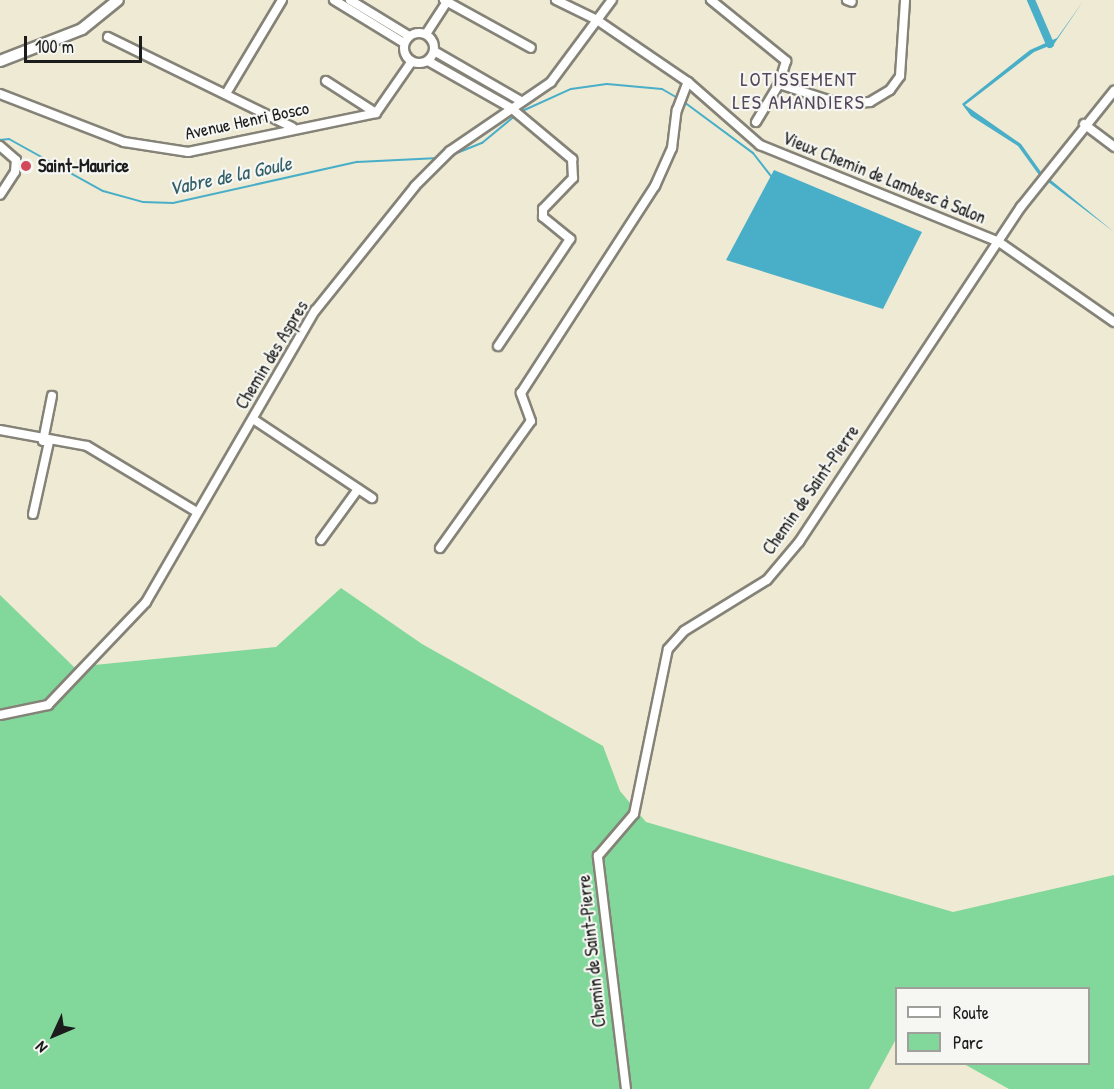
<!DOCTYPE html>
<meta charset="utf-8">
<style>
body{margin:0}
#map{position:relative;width:1114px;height:1089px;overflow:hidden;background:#eeead4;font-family:"Patrick Hand",sans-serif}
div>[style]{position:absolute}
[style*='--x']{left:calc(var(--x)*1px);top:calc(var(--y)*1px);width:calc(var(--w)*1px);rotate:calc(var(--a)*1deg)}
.green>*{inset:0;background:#82d79b}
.water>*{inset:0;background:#49aec8}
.stream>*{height:2px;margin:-1px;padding:0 1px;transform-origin:1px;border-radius:1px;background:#49aec8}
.canal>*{height:8px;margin:-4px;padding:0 4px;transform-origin:4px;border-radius:4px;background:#49aec8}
.roads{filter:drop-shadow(2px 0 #858378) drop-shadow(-2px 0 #858378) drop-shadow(0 2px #858378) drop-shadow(0 -2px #858378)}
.street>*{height:8px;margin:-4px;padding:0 4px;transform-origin:4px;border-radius:4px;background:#fff}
.street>.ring{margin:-4px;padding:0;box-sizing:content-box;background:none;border:8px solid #fff;border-radius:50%}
.secondary>*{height:10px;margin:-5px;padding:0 5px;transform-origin:5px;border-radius:5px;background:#fff}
.dots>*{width:16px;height:16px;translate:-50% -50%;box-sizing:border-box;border:3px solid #f6f6f2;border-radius:50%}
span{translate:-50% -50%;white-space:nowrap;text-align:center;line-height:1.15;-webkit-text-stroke:4.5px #f6f6f2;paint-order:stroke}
.street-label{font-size:18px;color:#1c1c1c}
.poi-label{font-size:18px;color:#1c1c1c;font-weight:700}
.left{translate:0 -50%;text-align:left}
.neighbourhood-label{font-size:20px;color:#53465a;letter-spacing:1.5px}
.water-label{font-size:20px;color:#305e69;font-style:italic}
.legend{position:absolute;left:895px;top:987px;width:195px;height:78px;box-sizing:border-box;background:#f6f6f2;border:2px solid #9f9f9c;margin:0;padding:8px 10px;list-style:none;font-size:18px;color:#1c1c1c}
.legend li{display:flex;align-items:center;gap:12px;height:30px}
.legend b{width:30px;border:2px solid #9f9f9c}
.north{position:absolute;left:24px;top:1005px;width:60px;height:60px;-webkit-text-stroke:4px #f6f6f2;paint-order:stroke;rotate:226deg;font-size:16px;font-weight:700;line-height:24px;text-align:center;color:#1c1c1c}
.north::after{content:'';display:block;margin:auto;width:21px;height:27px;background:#1c1c1c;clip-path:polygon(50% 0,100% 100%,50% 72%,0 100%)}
.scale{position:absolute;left:24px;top:36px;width:118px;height:27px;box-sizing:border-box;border:3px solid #1c1c1c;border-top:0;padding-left:8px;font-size:18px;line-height:21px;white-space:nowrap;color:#1c1c1c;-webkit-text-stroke:4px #f6f6f2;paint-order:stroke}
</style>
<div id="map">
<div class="green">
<i style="clip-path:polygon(341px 588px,422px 644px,603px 746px,620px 791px,646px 822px,953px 912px,1114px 875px,1114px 1089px,1009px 1089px,964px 1064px,1088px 1064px,1088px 988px,896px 988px,896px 1039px,869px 1089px,0 1089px,0 595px,74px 667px,276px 647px)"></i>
</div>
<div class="water">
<i style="clip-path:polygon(1084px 0,1054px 44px,1034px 52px,965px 105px,1021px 144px,1041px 172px,1114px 232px,1039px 175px,1018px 146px,971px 116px,962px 104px,1030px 50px,1057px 38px)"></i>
<i style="clip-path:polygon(774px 170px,922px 232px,883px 309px,726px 260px)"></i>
</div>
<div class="stream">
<i style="--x:684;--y:102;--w:86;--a:36.5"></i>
<i style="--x:753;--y:153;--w:29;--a:52"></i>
<i style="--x:520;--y:112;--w:56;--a:-24.3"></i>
<i style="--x:571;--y:89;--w:36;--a:-8"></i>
<i style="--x:607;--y:84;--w:55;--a:5.2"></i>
<i style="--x:662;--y:89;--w:20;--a:30"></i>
<i style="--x:0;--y:140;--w:9;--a:-6"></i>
<i style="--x:9;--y:139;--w:107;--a:29"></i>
<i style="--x:103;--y:191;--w:41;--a:15.4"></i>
<i style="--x:143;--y:202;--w:30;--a:2"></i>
<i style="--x:173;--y:203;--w:189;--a:-12.6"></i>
<i style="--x:357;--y:162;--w:82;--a:-2.8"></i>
<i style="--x:447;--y:157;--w:38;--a:-22"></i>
<i style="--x:482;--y:143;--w:44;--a:-39.5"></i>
</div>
<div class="canal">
<i style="--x:1031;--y:0;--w:48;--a:66.6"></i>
</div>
<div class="roads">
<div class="street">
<i style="--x:334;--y:0;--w:82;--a:31.6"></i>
<i style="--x:350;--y:0;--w:69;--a:31.4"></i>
<i style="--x:444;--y:0;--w:99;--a:28.9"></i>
<i style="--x:556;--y:0;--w:46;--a:26"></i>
<i style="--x:597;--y:20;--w:110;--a:34.3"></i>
<i style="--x:688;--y:82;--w:96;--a:41.2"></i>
<i style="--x:760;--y:145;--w:258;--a:22.1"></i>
<i style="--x:999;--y:242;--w:140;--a:34.8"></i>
<i style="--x:711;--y:0;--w:97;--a:39.1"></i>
<i style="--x:786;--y:61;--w:24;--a:107"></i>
<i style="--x:779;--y:84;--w:65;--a:17.9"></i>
<i style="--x:841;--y:104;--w:29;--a:-4"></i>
<i style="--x:870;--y:102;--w:23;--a:-31"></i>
<i style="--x:890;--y:90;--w:17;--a:-54"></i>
<i style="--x:900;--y:76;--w:76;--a:-86.2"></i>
<i style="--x:847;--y:0;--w:5;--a:22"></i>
<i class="ring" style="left:404px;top:33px;width:22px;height:22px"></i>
<i style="--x:426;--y:34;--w:38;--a:-57"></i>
<i style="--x:108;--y:37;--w:205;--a:26.1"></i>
<i style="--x:434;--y:51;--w:100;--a:29.9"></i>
<i style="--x:428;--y:61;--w:95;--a:29.5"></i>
<i style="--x:511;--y:108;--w:80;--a:39.9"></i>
<i style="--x:572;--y:159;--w:19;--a:87"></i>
<i style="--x:573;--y:178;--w:43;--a:134.1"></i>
<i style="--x:543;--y:209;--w:8;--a:90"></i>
<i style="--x:543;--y:217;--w:35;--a:39"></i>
<i style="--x:570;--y:239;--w:129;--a:123.9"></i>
<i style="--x:326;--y:81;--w:59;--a:32.6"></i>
<i style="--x:227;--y:92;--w:107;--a:-59.1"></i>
<i style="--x:0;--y:94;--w:133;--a:21.2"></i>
<i style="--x:124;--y:142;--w:65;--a:8.9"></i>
<i style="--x:188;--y:152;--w:192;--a:-11.7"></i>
<i style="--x:376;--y:113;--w:63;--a:-55.3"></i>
<i style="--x:756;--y:122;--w:44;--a:-58.8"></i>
<i style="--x:1084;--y:124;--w:38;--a:37"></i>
<i style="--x:0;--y:146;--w:21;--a:41"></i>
<i style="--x:16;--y:160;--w:12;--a:95"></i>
<i style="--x:15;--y:172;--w:27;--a:123"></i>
<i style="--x:253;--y:419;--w:143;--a:33.6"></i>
<i style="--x:0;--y:430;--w:88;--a:10.4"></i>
<i style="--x:87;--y:446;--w:126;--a:31"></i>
<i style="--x:43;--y:441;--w:46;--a:-78.7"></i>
<i style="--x:33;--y:514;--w:74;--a:-77.5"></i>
<i style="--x:321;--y:540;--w:63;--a:-54"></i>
<i style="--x:440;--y:548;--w:156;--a:-54.4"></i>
<i style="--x:531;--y:421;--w:30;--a:-110"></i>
<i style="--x:521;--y:393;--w:247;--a:-57.1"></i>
<i style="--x:655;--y:186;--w:42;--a:-65.9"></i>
<i style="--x:672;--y:148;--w:38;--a:-83"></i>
<i style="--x:677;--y:110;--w:30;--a:-69"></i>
<i style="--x:0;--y:715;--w:49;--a:-11.8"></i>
<i style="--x:48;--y:705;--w:142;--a:-46.4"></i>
<i style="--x:146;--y:602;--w:337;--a:-59.9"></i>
<i style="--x:315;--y:311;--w:160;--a:-51.3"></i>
<i style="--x:415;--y:186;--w:49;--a:-45"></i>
<i style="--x:450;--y:151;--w:122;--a:-34.3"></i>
<i style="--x:551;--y:82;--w:102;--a:-53.4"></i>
<i style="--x:626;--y:1089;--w:235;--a:-96.9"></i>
<i style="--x:598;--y:856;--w:55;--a:-49.4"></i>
<i style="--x:634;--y:814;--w:168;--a:-78.4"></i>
<i style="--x:668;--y:649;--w:24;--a:-48"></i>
<i style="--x:684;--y:631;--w:97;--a:-31.6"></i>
<i style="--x:767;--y:580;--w:50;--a:-49.9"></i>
<i style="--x:799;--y:542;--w:402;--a:-56.5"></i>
<i style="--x:1021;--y:207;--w:149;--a:-51.3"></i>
</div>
<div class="secondary">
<i style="--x:0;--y:61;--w:88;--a:-21.3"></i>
<i style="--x:82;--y:29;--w:46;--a:-38.9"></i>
</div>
</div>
<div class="dots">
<i style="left:26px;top:166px;background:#d1495b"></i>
</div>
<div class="street-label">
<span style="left:247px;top:121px;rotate:-12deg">Avenue Henri Bosco</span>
<span style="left:884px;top:178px;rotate:22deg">Vieux Chemin de Lambesc à Salon</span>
<span style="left:272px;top:355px;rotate:-59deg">Chemin des Aspres</span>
<span style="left:811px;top:490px;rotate:-55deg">Chemin de Saint-Pierre</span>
<span style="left:592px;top:951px;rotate:-96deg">Chemin de Saint-Pierre</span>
</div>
<div class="poi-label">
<span class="left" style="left:38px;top:166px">Saint-Maurice</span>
</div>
<div class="neighbourhood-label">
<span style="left:799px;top:90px">LOTISSEMENT<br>LES AMANDIERS</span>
</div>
<div class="water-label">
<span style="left:230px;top:175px;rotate:-12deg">Vabre de la Goule</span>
</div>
<ul class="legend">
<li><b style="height:8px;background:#fff"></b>Route</li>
<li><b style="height:16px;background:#82d79b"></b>Parc</li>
</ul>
<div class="north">N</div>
<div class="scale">100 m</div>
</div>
